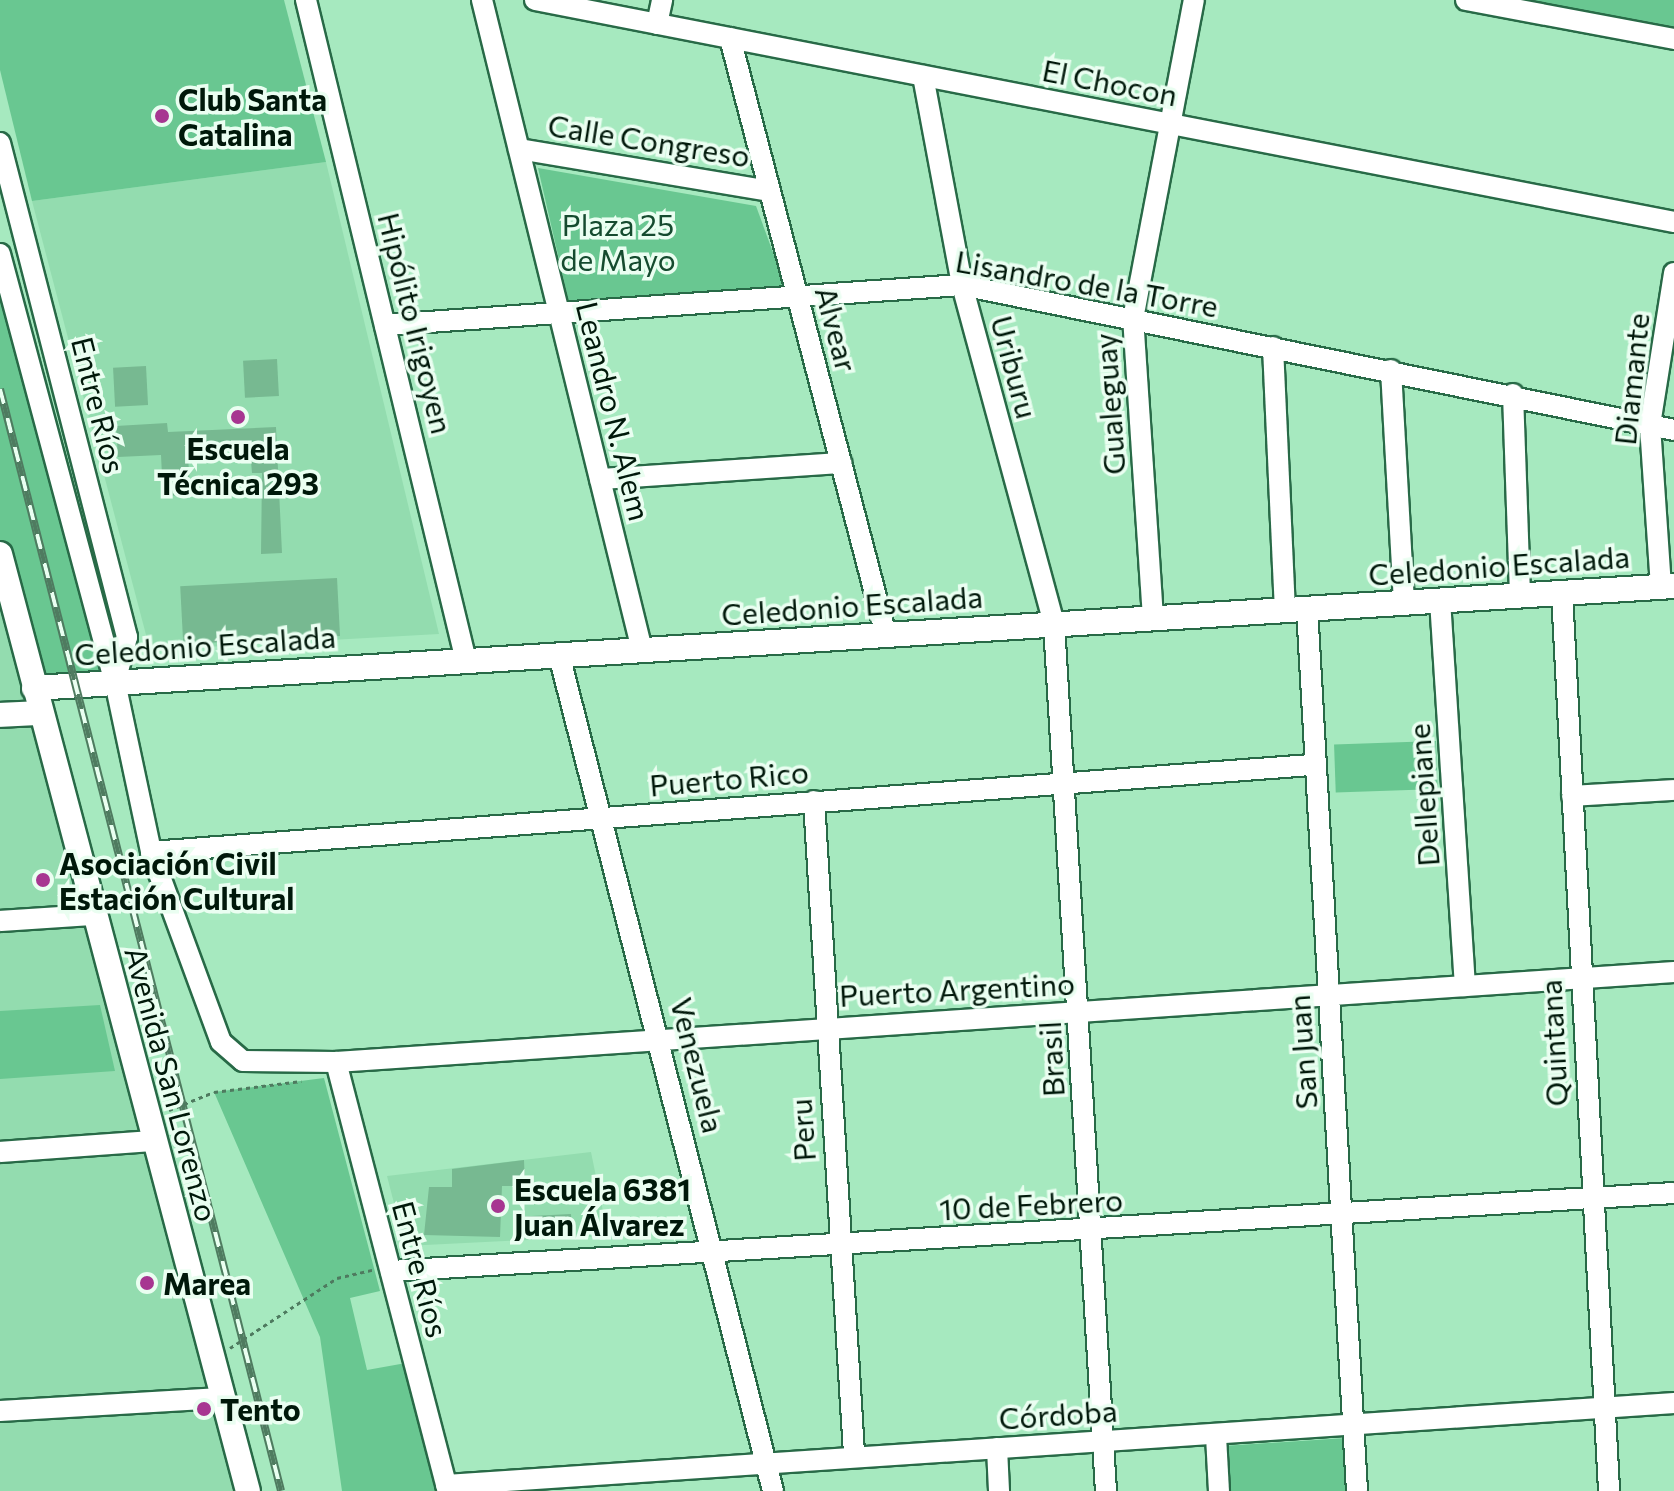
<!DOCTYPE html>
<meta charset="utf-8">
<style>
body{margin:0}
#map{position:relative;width:1674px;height:1491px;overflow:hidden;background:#a6e9bf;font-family:Commissioner,sans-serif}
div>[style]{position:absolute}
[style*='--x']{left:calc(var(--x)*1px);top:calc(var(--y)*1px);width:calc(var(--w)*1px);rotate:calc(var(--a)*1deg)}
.built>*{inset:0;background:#93dcaf}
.green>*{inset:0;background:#69c791;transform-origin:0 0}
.building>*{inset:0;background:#77b991;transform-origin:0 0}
.path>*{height:3px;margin-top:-1.5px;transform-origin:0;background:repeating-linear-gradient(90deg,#4e7a5f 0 4px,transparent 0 8px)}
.roads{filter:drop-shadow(2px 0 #286a47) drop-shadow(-2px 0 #286a47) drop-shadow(0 2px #286a47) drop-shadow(0 -2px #286a47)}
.minor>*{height:20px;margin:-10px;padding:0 10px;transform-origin:10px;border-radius:10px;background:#fff}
.major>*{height:24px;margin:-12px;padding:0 12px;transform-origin:12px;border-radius:12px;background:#fff}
.rail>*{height:8px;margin-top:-4px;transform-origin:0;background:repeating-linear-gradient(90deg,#eafef1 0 15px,#4f7b60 0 30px);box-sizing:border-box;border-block:2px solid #4f7b60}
.dots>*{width:22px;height:22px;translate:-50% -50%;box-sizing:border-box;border:4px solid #eafef1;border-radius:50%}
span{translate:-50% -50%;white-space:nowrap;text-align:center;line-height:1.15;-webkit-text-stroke:7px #eafef1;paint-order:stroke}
.street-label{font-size:30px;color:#00180a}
.poi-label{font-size:30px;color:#00180a;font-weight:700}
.left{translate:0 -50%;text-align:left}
.park-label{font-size:30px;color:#154b2f}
</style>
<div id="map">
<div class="built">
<i style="clip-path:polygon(326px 162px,439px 634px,150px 650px,32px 201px)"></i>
<i style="clip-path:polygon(0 546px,245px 1491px,0 1491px)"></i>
<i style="clip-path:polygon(591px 1152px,608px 1236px,405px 1246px,387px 1176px)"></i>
</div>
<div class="green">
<i style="clip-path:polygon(0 0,284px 0,326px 162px,32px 201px,0 70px)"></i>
<i style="clip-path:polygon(1489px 0,1674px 0,1674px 35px)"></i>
<i style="clip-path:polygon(538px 168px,756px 206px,786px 288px,569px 303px)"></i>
<i style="clip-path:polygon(0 254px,115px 682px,34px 688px,0 554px)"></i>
<i style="left:1436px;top:741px;width:48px;height:102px;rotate:88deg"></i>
<i style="clip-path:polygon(100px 1005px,115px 1071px,0 1079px,0 1011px)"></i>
<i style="clip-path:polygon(324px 1078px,380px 1291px,350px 1298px,367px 1370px,406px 1363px,438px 1491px,342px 1491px,320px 1337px,214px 1092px)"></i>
<i style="clip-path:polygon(1346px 1438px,1350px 1491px,1226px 1491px,1223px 1446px)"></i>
</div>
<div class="building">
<i style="left:277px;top:359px;width:37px;height:34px;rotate:87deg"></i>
<i style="left:146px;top:366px;width:39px;height:33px;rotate:87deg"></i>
<i style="clip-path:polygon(167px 423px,168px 432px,276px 427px,282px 553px,261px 554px,262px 473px,252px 473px,250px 450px,188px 453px,190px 495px,163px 496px,161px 455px,118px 457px,116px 426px)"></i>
<i style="left:337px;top:578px;width:58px;height:157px;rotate:87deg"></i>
<i style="clip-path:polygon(524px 1160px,525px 1186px,502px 1186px,500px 1237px,424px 1235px,429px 1187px,452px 1187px,452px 1169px)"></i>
<i style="left:571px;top:1214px;width:22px;height:54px;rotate:87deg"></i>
</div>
<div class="path">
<i style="--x:169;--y:1110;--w:48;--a:-21.8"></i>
<i style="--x:214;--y:1092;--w:88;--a:-7.2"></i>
<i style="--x:230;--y:1348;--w:128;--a:-33.2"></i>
<i style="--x:337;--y:1278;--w:36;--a:-13"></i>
</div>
<div class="roads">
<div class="minor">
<i style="--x:306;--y:0;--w:680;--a:76.39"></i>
<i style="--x:482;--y:0;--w:669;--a:76.17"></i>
<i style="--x:535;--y:0;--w:1160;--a:11.03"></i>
<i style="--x:1466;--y:0;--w:212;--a:10.6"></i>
<i style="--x:657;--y:24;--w:25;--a:-78"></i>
<i style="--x:730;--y:38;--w:617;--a:75.36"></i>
<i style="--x:923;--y:76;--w:213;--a:79.4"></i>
<i style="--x:962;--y:285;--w:351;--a:74.8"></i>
<i style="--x:1054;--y:624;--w:869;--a:86.57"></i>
<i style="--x:0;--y:143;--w:510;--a:75.58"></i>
<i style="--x:127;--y:637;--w:47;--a:104.9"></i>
<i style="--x:519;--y:149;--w:254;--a:9.5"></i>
<i style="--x:0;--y:254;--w:443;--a:75"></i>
<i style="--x:115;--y:682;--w:174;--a:78"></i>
<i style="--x:151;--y:852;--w:202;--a:69.8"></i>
<i style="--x:221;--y:1042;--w:29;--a:41"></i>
<i style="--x:243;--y:1061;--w:93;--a:0.6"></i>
<i style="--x:336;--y:1062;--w:1341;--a:-3.85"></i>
<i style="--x:385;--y:325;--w:578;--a:-3.97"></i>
<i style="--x:962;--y:285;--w:727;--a:11.51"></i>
<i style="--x:1273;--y:347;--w:263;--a:87.4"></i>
<i style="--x:1391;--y:370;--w:232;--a:86.8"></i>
<i style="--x:1513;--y:394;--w:201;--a:88"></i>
<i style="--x:600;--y:479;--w:242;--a:-3.8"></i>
<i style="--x:1661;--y:587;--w:162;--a:-93.9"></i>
<i style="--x:1650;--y:425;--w:154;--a:-81"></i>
<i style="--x:1562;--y:593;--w:899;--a:87"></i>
<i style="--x:1440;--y:600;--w:387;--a:86.3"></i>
<i style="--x:1307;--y:608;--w:884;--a:86.76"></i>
<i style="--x:1153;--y:618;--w:300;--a:-93.8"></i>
<i style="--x:1133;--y:319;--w:325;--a:-79.2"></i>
<i style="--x:559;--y:655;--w:863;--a:75.64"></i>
<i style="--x:1572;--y:796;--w:102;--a:-3.4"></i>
<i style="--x:814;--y:801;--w:654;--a:86.49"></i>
<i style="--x:151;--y:852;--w:1164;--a:-4.29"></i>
<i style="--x:0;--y:921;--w:93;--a:-3.7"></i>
<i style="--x:336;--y:1062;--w:443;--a:75.4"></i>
<i style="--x:0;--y:1152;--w:153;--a:-4.1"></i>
<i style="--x:391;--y:1271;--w:1285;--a:-3.48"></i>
<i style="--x:0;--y:1411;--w:221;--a:-3.4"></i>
<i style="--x:1216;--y:1436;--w:55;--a:86.9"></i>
<i style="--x:997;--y:1448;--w:43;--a:87.3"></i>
<i style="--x:446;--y:1485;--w:1231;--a:-3.82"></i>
</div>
<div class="major">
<i style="--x:0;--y:554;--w:969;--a:75.18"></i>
<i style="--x:34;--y:688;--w:1643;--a:-3.56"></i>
<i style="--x:0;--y:715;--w:40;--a:-2.9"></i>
</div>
</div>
<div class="rail">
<i style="--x:0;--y:389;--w:1137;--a:75.69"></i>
</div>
<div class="dots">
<i style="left:162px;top:116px;background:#a73691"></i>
<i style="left:238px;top:417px;background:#a73691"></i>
<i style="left:43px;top:880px;background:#a73691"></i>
<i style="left:498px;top:1206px;background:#a73691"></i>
<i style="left:147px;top:1283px;background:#a73691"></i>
<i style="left:204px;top:1409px;background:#a73691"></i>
</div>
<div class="street-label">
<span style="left:1110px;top:82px;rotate:11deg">El Chocon</span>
<span style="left:649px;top:140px;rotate:9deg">Calle Congreso</span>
<span style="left:1087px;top:283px;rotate:10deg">Lisandro de la Torre</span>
<span style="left:416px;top:323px;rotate:76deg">Hipólito Irigoyen</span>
<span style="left:837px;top:329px;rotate:75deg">Alvear</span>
<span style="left:1015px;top:367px;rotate:75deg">Uriburu</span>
<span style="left:1631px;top:379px;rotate:-84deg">Diamante</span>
<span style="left:1109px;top:404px;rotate:-94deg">Gualeguay</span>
<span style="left:99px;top:405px;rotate:76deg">Entre Ríos</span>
<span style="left:614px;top:411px;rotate:76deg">Leandro N. Alem</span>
<span style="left:1499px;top:565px;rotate:-4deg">Celedonio Escalada</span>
<span style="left:852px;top:605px;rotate:-4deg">Celedonio Escalada</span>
<span style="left:205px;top:645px;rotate:-4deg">Celedonio Escalada</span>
<span style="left:729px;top:778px;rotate:-5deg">Puerto Rico</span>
<span style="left:1423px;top:795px;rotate:-94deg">Dellepiane</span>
<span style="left:957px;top:989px;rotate:-3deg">Puerto Argentino</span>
<span style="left:1553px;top:1043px;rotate:-93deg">Quintana</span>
<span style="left:1302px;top:1052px;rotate:-94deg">San Juan</span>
<span style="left:1051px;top:1059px;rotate:-93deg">Brasil</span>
<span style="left:698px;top:1065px;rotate:76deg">Venezuela</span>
<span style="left:172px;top:1084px;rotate:75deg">Avenida San Lorenzo</span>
<span style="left:802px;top:1130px;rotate:-94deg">Peru</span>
<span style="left:1031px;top:1204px;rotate:-3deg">10 de Febrero</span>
<span style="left:421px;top:1269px;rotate:75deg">Entre Ríos</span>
<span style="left:1058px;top:1414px;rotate:-4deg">Córdoba</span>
</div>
<div class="poi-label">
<span class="left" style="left:178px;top:116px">Club Santa<br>Catalina</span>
<span style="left:238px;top:465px">Escuela<br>Técnica 293</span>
<span class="left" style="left:59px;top:880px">Asociación Civil<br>Estación Cultural</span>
<span class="left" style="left:514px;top:1206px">Escuela 6381<br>Juan Álvarez</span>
<span class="left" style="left:163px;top:1283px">Marea</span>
<span class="left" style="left:220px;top:1409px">Tento</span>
</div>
<div class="park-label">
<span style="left:618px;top:241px">Plaza 25<br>de Mayo</span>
</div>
</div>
